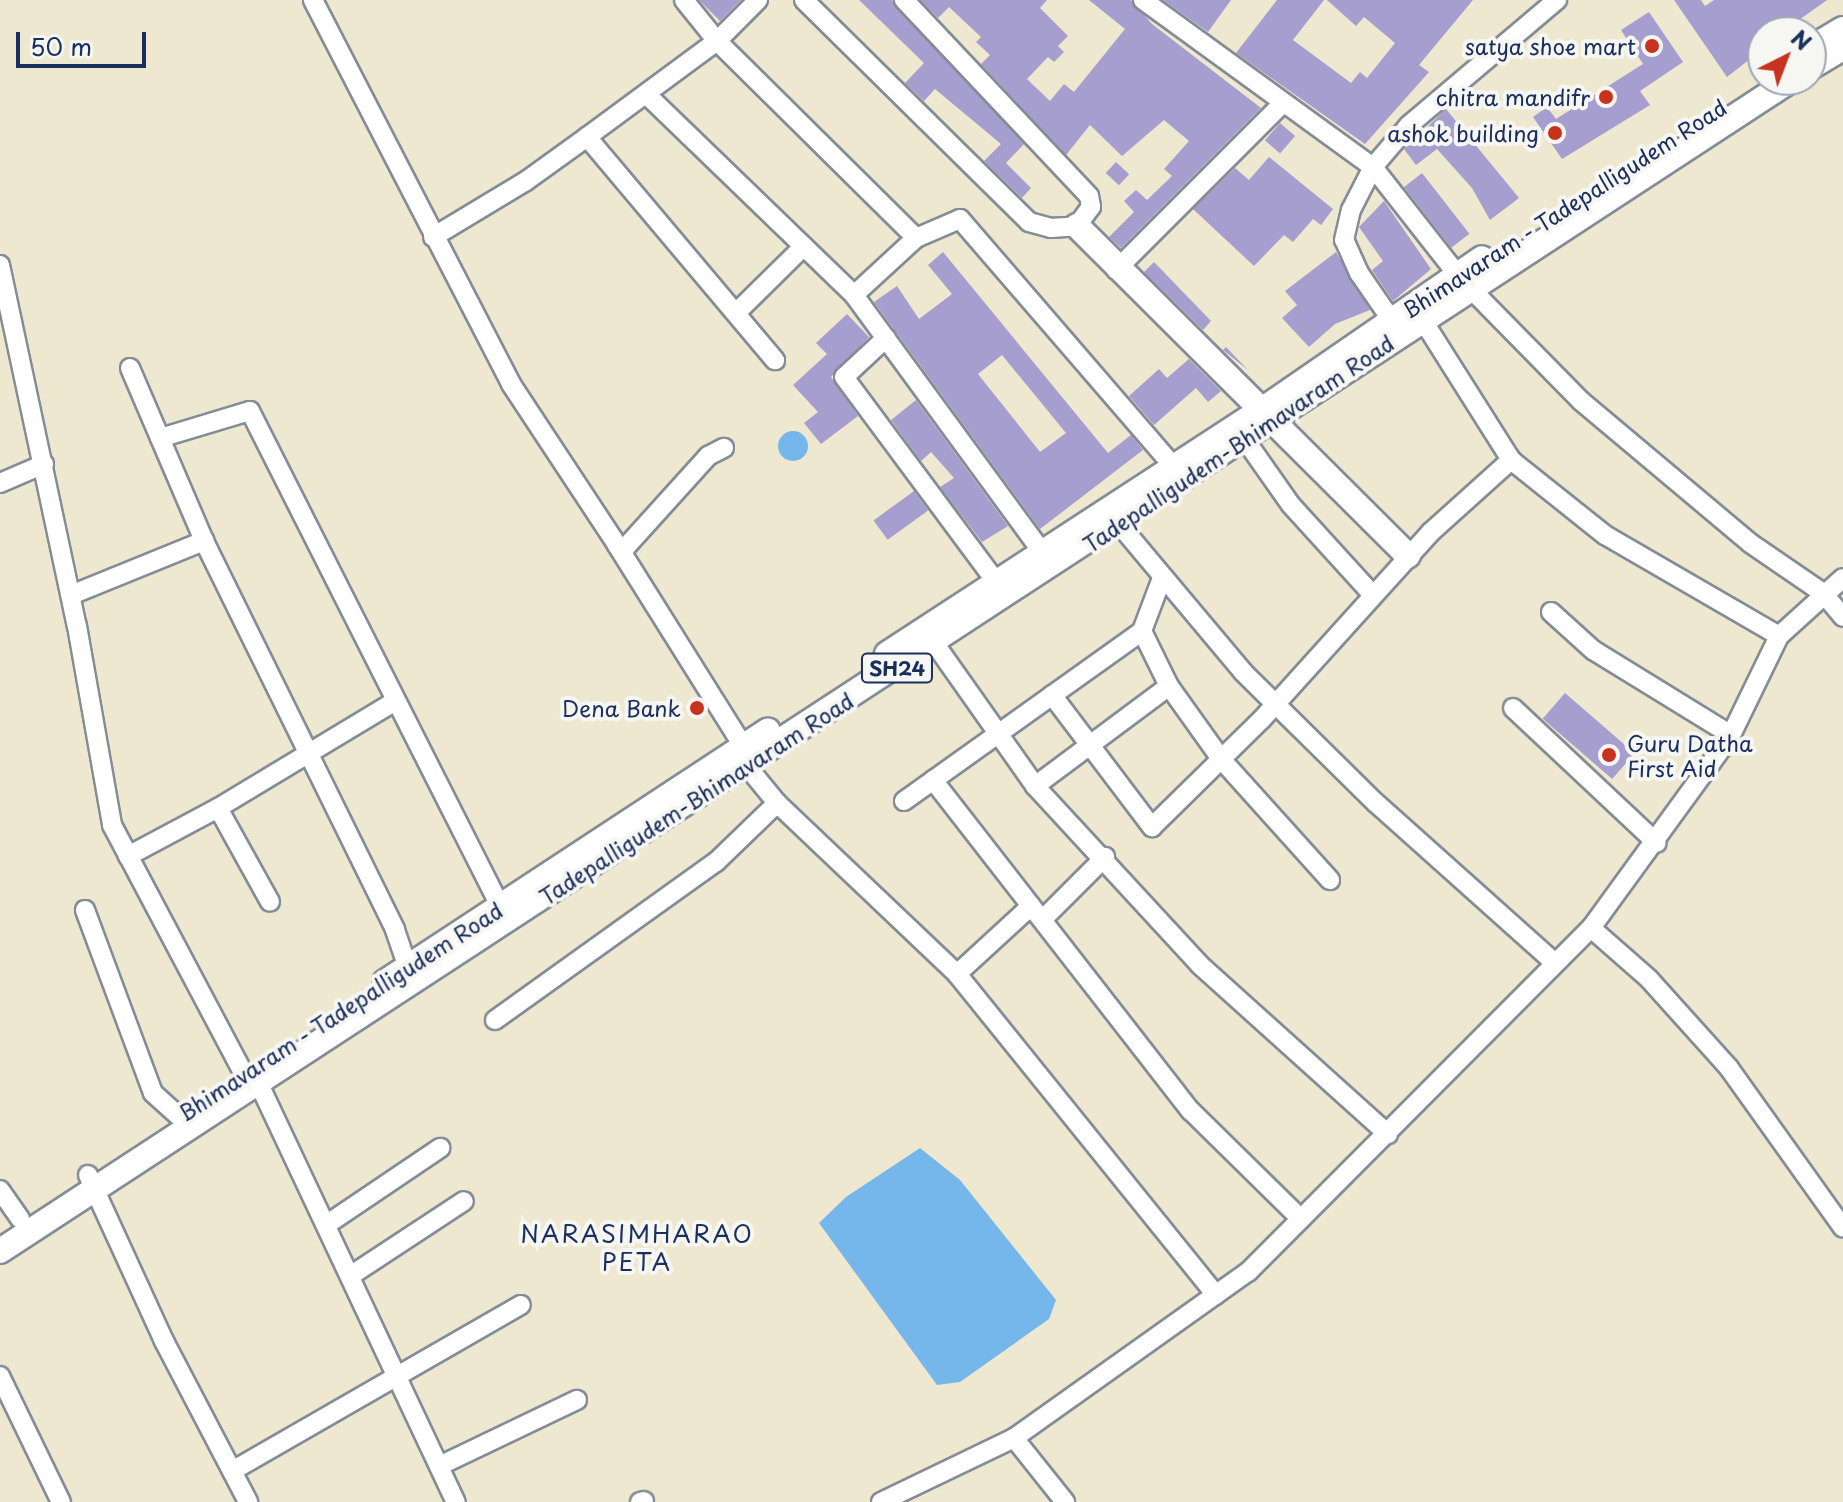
<!DOCTYPE html>
<style>
body{margin:0}
#map{position:relative;width:1843px;height:1502px;overflow:hidden;background:#ede8cf;font-family:"Playpen Sans",sans-serif}
div>[style]{position:absolute}
[style*='--x']{left:calc(var(--x)*1px);top:calc(var(--y)*1px);width:calc(var(--w)*1px);rotate:calc(var(--a)*1deg)}
.water>*{inset:0;background:#75b7ea}
.round{border-radius:50%}
.building>*{inset:0;background:#a69ece;transform-origin:0 0}
.roads{filter:drop-shadow(2px 0 #848c96) drop-shadow(-2px 0 #848c96) drop-shadow(0 2px #848c96) drop-shadow(0 -2px #848c96)}
.minor>*{height:18px;margin:-9px;padding:0 9px;transform-origin:9px;border-radius:9px;background:#fff}
.major>*{height:24px;margin:-12px;padding:0 12px;transform-origin:12px;border-radius:12px;background:#fff}
.dots>*{width:22px;height:22px;translate:-50% -50%;box-sizing:border-box;border:4px solid #f6f6f2;border-radius:50%}
span{translate:-50% -50%;white-space:nowrap;text-align:center;line-height:1.15;-webkit-text-stroke:8px #f6f6f2;paint-order:stroke}
.shield-label span{padding:2px 6px;background:#f6f6f2;border:2px solid;border-radius:6px;-webkit-text-stroke-width:0}
.shield-label{font-size:20px;color:#1b2f5e;font-weight:700}
.poi-label{font-size:22px;color:#1b2f5e}
.right{translate:-100% -50%;text-align:right}
.left{translate:0 -50%;text-align:left}
.street-label{font-size:22px;color:#1b2f5e}
.neighbourhood-label{font-size:24px;color:#1b2f5e;letter-spacing:2px}
.north{position:absolute;left:1747px;top:16px;width:80px;height:80px;box-sizing:border-box;background:#f6f6f2;border:2px solid #9ea6b7;border-radius:50%;rotate:42deg;font-size:22px;font-weight:700;line-height:32px;text-align:center;color:#1b2f5e}
.north::after{content:'';display:block;margin:auto;width:28px;height:36px;background:#c8321e;clip-path:polygon(50% 0,100% 100%,50% 72%,0 100%)}
.scale{position:absolute;left:16px;top:32px;width:130px;height:36px;box-sizing:border-box;border:4px solid #1b2f5e;border-top:0;padding-left:10px;font-size:24px;line-height:28px;white-space:nowrap;color:#1b2f5e;-webkit-text-stroke:6px #f6f6f2;paint-order:stroke}
</style>
<div id="map">
<div class="water">
<i class="round" style="left:778px;top:431px;width:30px;height:30px"></i>
<i style="clip-path:polygon(920px 1148px,960px 1180px,1056px 1300px,1049px 1319px,960px 1382px,937px 1385px,819px 1223px,846px 1197px)"></i>
</div>
<div class="building">
<i style="clip-path:polygon(699px 0,741px 0,720px 21px)"></i>
<i style="clip-path:polygon(859px 0,892px 0,1024px 144px,1006px 163px,1031px 188px,1022px 198px,984px 161px,1001px 144px,935px 89px,924px 101px,905px 83px,924px 63px)"></i>
<i style="clip-path:polygon(920px 0,1047px 0,1040px 8px,1068px 36px,1058px 46px,1064px 52px,1054px 62px,1048px 57px,1027px 79px,1050px 101px,1064px 84px,1074px 92px,1125px 29px,1089px 0,1131px 0,1152px 24px,1261px 108px,1121px 248px,1109px 237px,1134px 212px,1124px 201px,1136px 190px,1147px 200px,1172px 176px,1164px 169px,1189px 141px,1164px 120px,1122px 156px,1090px 125px,1066px 155px,981px 64px,990px 55px,976px 42px,981px 37px,949px 7px,938px 18px)"></i>
<i style="clip-path:polygon(1163px 0,1231px 0,1208px 32px)"></i>
<i style="clip-path:polygon(1277px 0,1324px 0,1293px 40px,1351px 83px,1360px 72px,1367px 78px,1395px 43px,1364px 17px,1356px 26px,1327px 0,1473px 0,1419px 65px,1429px 72px,1365px 144px,1236px 53px)"></i>
<i style="clip-path:polygon(1674px 0,1701px 0,1705px 6px,1714px 0,1827px 0,1782px 32px,1763px 32px,1763px 49px,1727px 77px)"></i>
<i style="clip-path:polygon(1649px 12px,1683px 62px,1640px 91px,1650px 105px,1562px 159px,1533px 117px,1547px 107px,1556px 119px,1643px 64px,1621px 30px)"></i>
<i style="clip-path:polygon(1446px 109px,1519px 198px,1490px 220px,1472px 188px,1437px 149px,1416px 165px,1404px 149px)"></i>
<i style="left:1280px;top:123px;width:20px;height:23px;rotate:41deg"></i>
<i style="clip-path:polygon(1269px 157px,1333px 209px,1321px 225px,1313px 219px,1293px 242px,1284px 235px,1254px 266px,1193px 209px,1235px 168px,1249px 180px)"></i>
<i style="left:1116px;top:162px;width:18px;height:15px;rotate:43deg"></i>
<i style="left:1422px;top:173px;width:77px;height:23px;rotate:52deg"></i>
<i style="clip-path:polygon(1384px 201px,1431px 269px,1393px 301px,1372px 270px,1383px 261px,1359px 227px)"></i>
<i style="clip-path:polygon(evenodd,943px 252px,1108px 453px,1131px 435px,1143px 450px,1040px 529px,874px 302px,897px 286px,919px 319px,952px 294px,928px 265px,943px 252px,1002px 355px,1066px 433px,1040px 452px,978px 374px,1002px 355px)"></i>
<i style="clip-path:polygon(1336px 252px,1370px 310px,1335px 324px,1309px 347px,1282px 318px,1297px 305px,1285px 291px)"></i>
<i style="clip-path:polygon(1154px 262px,1211px 321px,1203px 330px,1144px 272px)"></i>
<i style="clip-path:polygon(847px 314px,869px 337px,831px 377px,858px 416px,821px 444px,804px 423px,818px 412px,793px 385px,827px 354px,816px 343px)"></i>
<i style="clip-path:polygon(1226px 347px,1248px 370px,1223px 350px)"></i>
<i style="clip-path:polygon(1189px 359px,1221px 391px,1208px 402px,1196px 388px,1154px 425px,1129px 396px,1159px 369px,1167px 378px)"></i>
<i style="clip-path:polygon(916px 400px,1008px 526px,982px 542px,940px 487px,954px 478px,931px 452px,921px 461px,891px 420px)"></i>
<i style="left:914px;top:491px;width:24px;height:50px;rotate:54deg"></i>
<i style="left:1565px;top:693px;width:92px;height:34px;rotate:41deg"></i>
</div>
<div class="roads">
<div class="minor">
<i style="--x:313;--y:0;--w:432;--a:62.7"></i>
<i style="--x:511;--y:384;--w:193;--a:56.6"></i>
<i style="--x:617;--y:545;--w:9;--a:21"></i>
<i style="--x:625;--y:548;--w:124;--a:-47.9"></i>
<i style="--x:708;--y:456;--w:18;--a:-27"></i>
<i style="--x:684;--y:0;--w:53;--a:51.2"></i>
<i style="--x:717;--y:41;--w:280;--a:44.7"></i>
<i style="--x:758;--y:0;--w:58;--a:135"></i>
<i style="--x:717;--y:41;--w:162;--a:143.6"></i>
<i style="--x:587;--y:137;--w:292;--a:49.9"></i>
<i style="--x:804;--y:0;--w:316;--a:44.6"></i>
<i style="--x:1029;--y:222;--w:23;--a:15"></i>
<i style="--x:1051;--y:228;--w:26;--a:-4"></i>
<i style="--x:1077;--y:226;--w:24;--a:-54"></i>
<i style="--x:1091;--y:207;--w:11;--a:-100"></i>
<i style="--x:1089;--y:196;--w:270;--a:-133.3"></i>
<i style="--x:1143;--y:0;--w:284;--a:36"></i>
<i style="--x:1373;--y:167;--w:136;--a:51.9"></i>
<i style="--x:646;--y:94;--w:289;--a:44"></i>
<i style="--x:854;--y:295;--w:320;--a:53.8"></i>
<i style="--x:433;--y:237;--w:109;--a:-31.1"></i>
<i style="--x:526;--y:181;--w:75;--a:-35.8"></i>
<i style="--x:0;--y:265;--w:369;--a:78"></i>
<i style="--x:77;--y:626;--w:202;--a:80"></i>
<i style="--x:112;--y:825;--w:284;--a:62.1"></i>
<i style="--x:1116;--y:270;--w:233;--a:-45"></i>
<i style="--x:1469;--y:287;--w:160;--a:45.5"></i>
<i style="--x:1581;--y:401;--w:221;--a:40"></i>
<i style="--x:1750;--y:543;--w:88;--a:34.4"></i>
<i style="--x:1823;--y:593;--w:31;--a:50"></i>
<i style="--x:854;--y:295;--w:84;--a:-42.6"></i>
<i style="--x:916;--y:238;--w:48;--a:-23.4"></i>
<i style="--x:960;--y:219;--w:328;--a:49.2"></i>
<i style="--x:736;--y:313;--w:95;--a:-44.6"></i>
<i style="--x:1422;--y:319;--w:167;--a:57.7"></i>
<i style="--x:1511;--y:460;--w:120;--a:38.6"></i>
<i style="--x:1605;--y:535;--w:201;--a:30.1"></i>
<i style="--x:1397;--y:328;--w:67;--a:-124.6"></i>
<i style="--x:1359;--y:273;--w:36;--a:-114"></i>
<i style="--x:1344;--y:240;--w:31;--a:-77"></i>
<i style="--x:1351;--y:210;--w:48;--a:-62.9"></i>
<i style="--x:1373;--y:167;--w:55;--a:-49.4"></i>
<i style="--x:1409;--y:125;--w:194;--a:-40.2"></i>
<i style="--x:886;--y:338;--w:57;--a:137.1"></i>
<i style="--x:844;--y:377;--w:257;--a:53.4"></i>
<i style="--x:130;--y:368;--w:188;--a:66.8"></i>
<i style="--x:204;--y:541;--w:433;--a:63.8"></i>
<i style="--x:395;--y:930;--w:39;--a:71"></i>
<i style="--x:160;--y:438;--w:94;--a:-16.7"></i>
<i style="--x:250;--y:411;--w:555;--a:63.2"></i>
<i style="--x:1246;--y:441;--w:78;--a:54.9"></i>
<i style="--x:1291;--y:505;--w:120;--a:47.7"></i>
<i style="--x:0;--y:483;--w:48;--a:-23.4"></i>
<i style="--x:1119;--y:524;--w:193;--a:50"></i>
<i style="--x:1243;--y:672;--w:187;--a:44.6"></i>
<i style="--x:1376;--y:803;--w:240;--a:41.8"></i>
<i style="--x:617;--y:545;--w:237;--a:57.9"></i>
<i style="--x:1162;--y:578;--w:57;--a:110.7"></i>
<i style="--x:1142;--y:631;--w:61;--a:63.9"></i>
<i style="--x:1169;--y:686;--w:90;--a:54.5"></i>
<i style="--x:1221;--y:759;--w:163;--a:48"></i>
<i style="--x:71;--y:595;--w:144;--a:-22.1"></i>
<i style="--x:1551;--y:612;--w:57;--a:42.1"></i>
<i style="--x:1593;--y:650;--w:162;--a:31.6"></i>
<i style="--x:935;--y:644;--w:174;--a:54.8"></i>
<i style="--x:1035;--y:786;--w:243;--a:47.3"></i>
<i style="--x:1200;--y:965;--w:253;--a:42"></i>
<i style="--x:1052;--y:695;--w:166;--a:52.9"></i>
<i style="--x:1152;--y:827;--w:154;--a:-44.5"></i>
<i style="--x:1262;--y:719;--w:252;--a:-47.9"></i>
<i style="--x:1431;--y:532;--w:108;--a:-42"></i>
<i style="--x:1513;--y:708;--w:197;--a:43.2"></i>
<i style="--x:745;--y:764;--w:50;--a:50.6"></i>
<i style="--x:777;--y:803;--w:248;--a:43.5"></i>
<i style="--x:957;--y:974;--w:412;--a:51.1"></i>
<i style="--x:933;--y:780;--w:420;--a:52.1"></i>
<i style="--x:1191;--y:1111;--w:154;--a:44.5"></i>
<i style="--x:1035;--y:786;--w:167;--a:-36.7"></i>
<i style="--x:904;--y:801;--w:292;--a:-35.5"></i>
<i style="--x:218;--y:808;--w:107;--a:61"></i>
<i style="--x:128;--y:856;--w:102;--a:-28.1"></i>
<i style="--x:218;--y:808;--w:205;--a:-31.1"></i>
<i style="--x:85;--y:910;--w:195;--a:69.6"></i>
<i style="--x:153;--y:1093;--w:36;--a:42"></i>
<i style="--x:1043;--y:919;--w:88;--a:-45"></i>
<i style="--x:1591;--y:928;--w:77;--a:41.3"></i>
<i style="--x:1649;--y:979;--w:120;--a:48"></i>
<i style="--x:1729;--y:1068;--w:196;--a:54.5"></i>
<i style="--x:957;--y:974;--w:100;--a:-42.6"></i>
<i style="--x:495;--y:1020;--w:272;--a:-35.6"></i>
<i style="--x:716;--y:862;--w:85;--a:-44"></i>
<i style="--x:259;--y:1084;--w:462;--a:64.8"></i>
<i style="--x:88;--y:1175;--w:183;--a:65.4"></i>
<i style="--x:164;--y:1341;--w:182;--a:62.4"></i>
<i style="--x:0;--y:1190;--w:35;--a:55"></i>
<i style="--x:326;--y:1225;--w:138;--a:-34"></i>
<i style="--x:350;--y:1276;--w:136;--a:-33.3"></i>
<i style="--x:0;--y:1376;--w:140;--a:64.2"></i>
<i style="--x:1014;--y:1438;--w:82;--a:51.4"></i>
<i style="--x:439;--y:1466;--w:153;--a:-25.6"></i>
<i style="--x:232;--y:1471;--w:333;--a:-29.9"></i>
<i style="--x:640;--y:1502;--w:4;--a:-14"></i>
<i style="--x:881;--y:1502;--w:148;--a:-25.7"></i>
<i style="--x:1014;--y:1438;--w:287;--a:-35.4"></i>
<i style="--x:1248;--y:1272;--w:486;--a:-45.1"></i>
<i style="--x:1591;--y:928;--w:238;--a:-54"></i>
<i style="--x:1731;--y:735;--w:110;--a:-64.1"></i>
<i style="--x:1779;--y:636;--w:86;--a:-42.2"></i>
</div>
<div class="major">
<i style="--x:1811;--y:48;--w:37;--a:-31"></i>
<i style="--x:1811;--y:67;--w:37;--a:-31"></i>
<i style="--x:1077;--y:226;--w:467;--a:44.9"></i>
<i style="--x:887;--y:654;--w:447;--a:-33.1"></i>
<i style="--x:1262;--y:410;--w:267;--a:-34.6"></i>
<i style="--x:385;--y:982;--w:458;--a:-33.3"></i>
<i style="--x:0;--y:1251;--w:2140;--a:-33.18"></i>
</div>
</div>
<div class="dots">
<i style="left:1652px;top:46px;background:#c8321e"></i>
<i style="left:1606px;top:97px;background:#c8321e"></i>
<i style="left:1555px;top:133px;background:#c8321e"></i>
<i style="left:697px;top:708px;background:#c8321e"></i>
<i style="left:1609px;top:755px;background:#c8321e"></i>
</div>
<div class="shield-label">
<span style="left:897px;top:668px">SH24</span>
</div>
<div class="poi-label">
<span class="right" style="left:1636px;top:46px">satya shoe mart</span>
<span class="right" style="left:1590px;top:97px">chitra mandifr</span>
<span class="right" style="left:1539px;top:133px">ashok building</span>
<span class="right" style="left:681px;top:708px">Dena Bank</span>
<span class="left" style="left:1627px;top:755px">Guru Datha<br>First Aid</span>
</div>
<div class="street-label">
<span style="left:1564px;top:208px;rotate:-33deg">Bhimavaram - Tadepalligudem Road</span>
<span style="left:1238px;top:443px;rotate:-34deg">Tadepalligudem-Bhimavaram Road</span>
<span style="left:696px;top:798px;rotate:-33deg">Tadepalligudem-Bhimavaram Road</span>
<span style="left:340px;top:1011px;rotate:-33deg">Bhimavaram - Tadepalligudem Road</span>
</div>
<div class="neighbourhood-label">
<span style="left:637px;top:1248px">NARASIMHARAO<br>PETA</span>
</div>
<div class="north">N</div>
<div class="scale">50 m</div>
</div>
